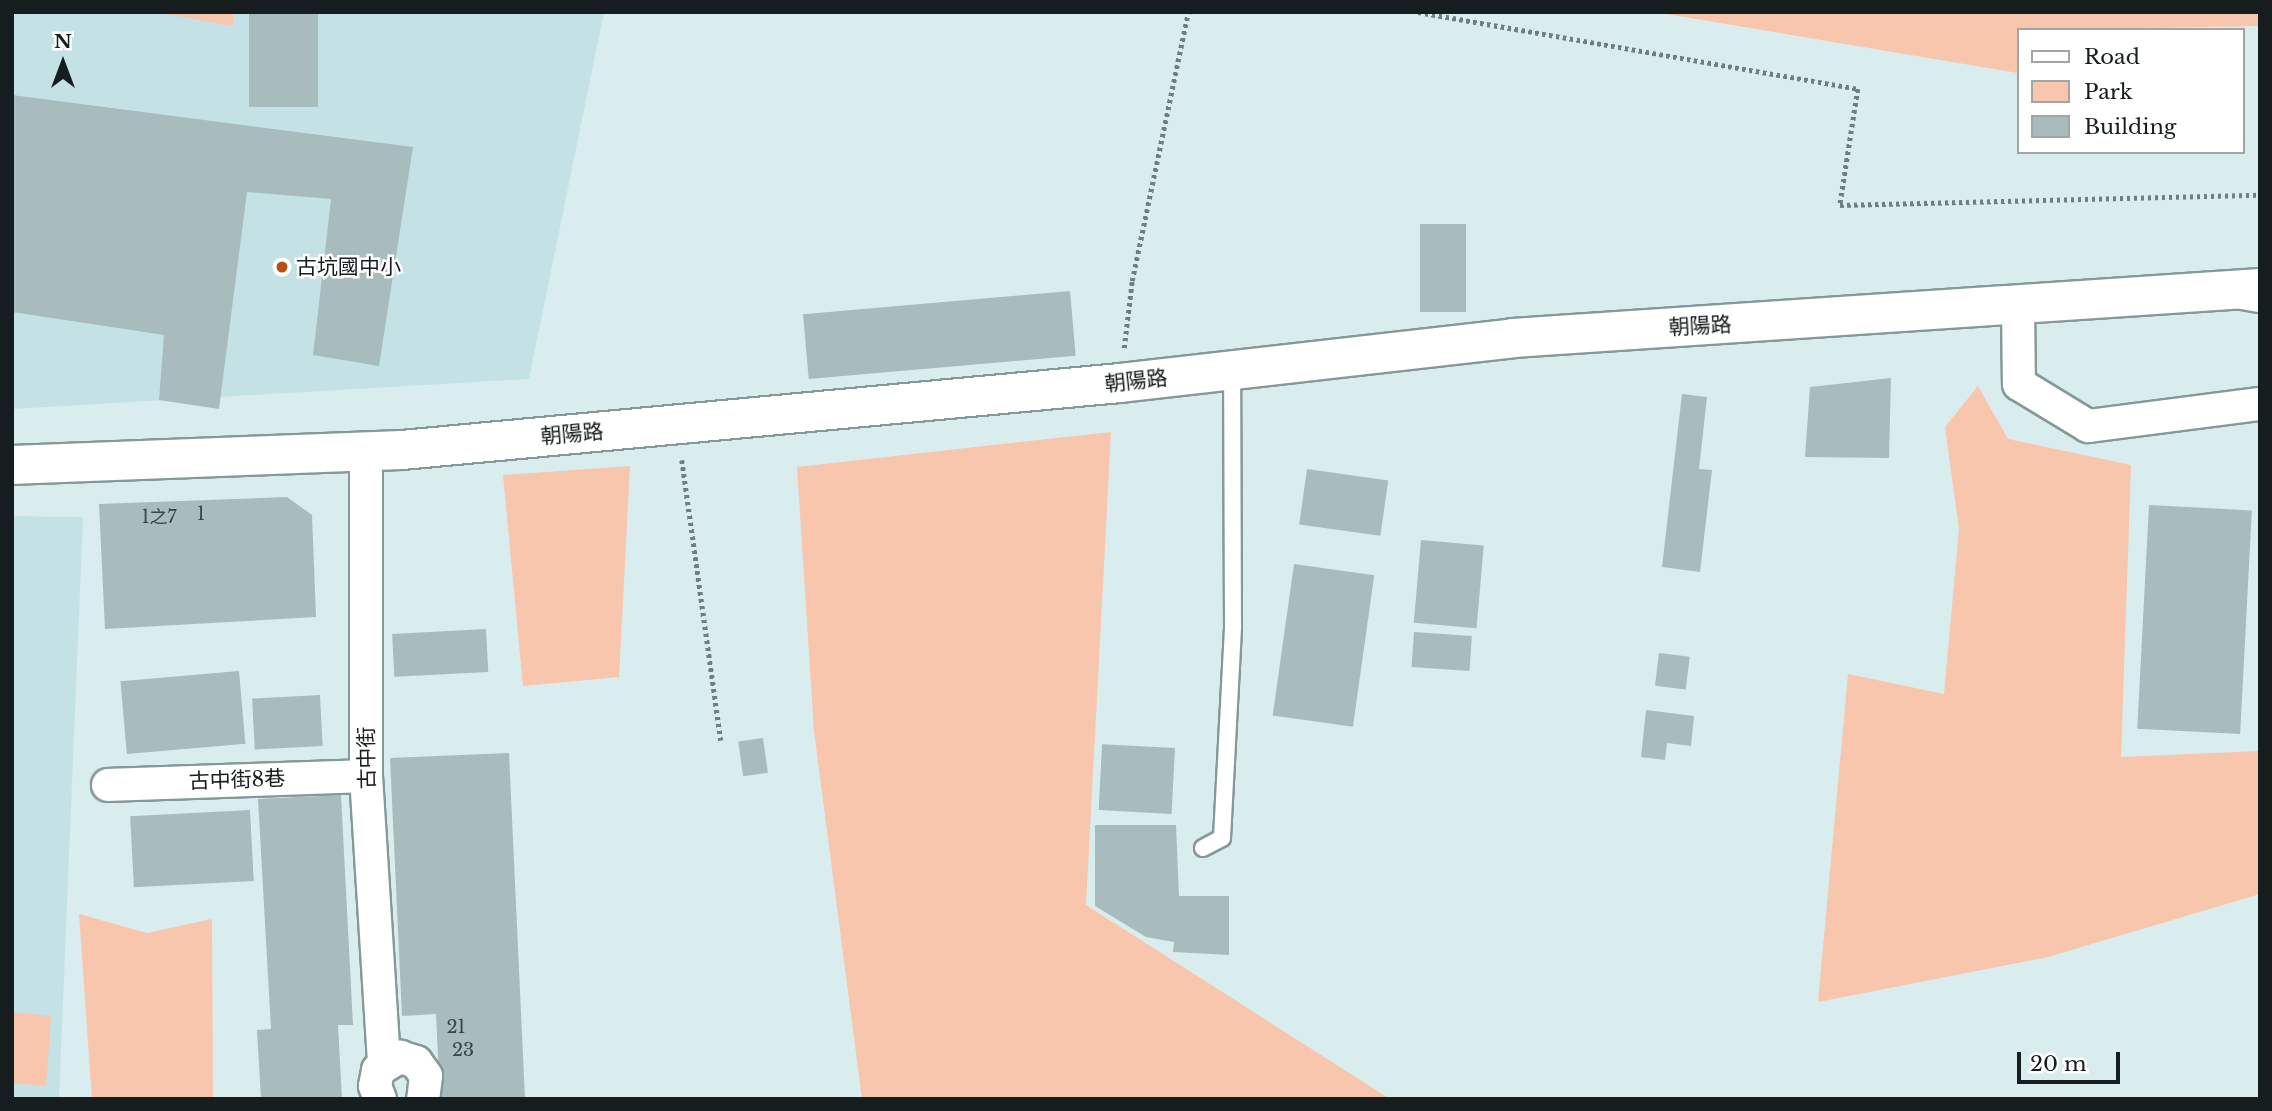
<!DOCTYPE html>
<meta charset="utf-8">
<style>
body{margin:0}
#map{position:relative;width:2272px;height:1111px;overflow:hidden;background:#d9edef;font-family:"Libre Baskerville","Noto Sans TC",serif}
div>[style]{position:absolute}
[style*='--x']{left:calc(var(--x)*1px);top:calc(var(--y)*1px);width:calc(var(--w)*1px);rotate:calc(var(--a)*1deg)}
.built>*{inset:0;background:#c4e2e5}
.green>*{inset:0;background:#f8c5ad}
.building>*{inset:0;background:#a8bbbd;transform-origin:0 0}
.path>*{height:4.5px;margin-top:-2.25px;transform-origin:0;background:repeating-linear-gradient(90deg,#717e80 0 3.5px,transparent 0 7px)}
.roads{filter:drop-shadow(2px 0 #85989a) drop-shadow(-2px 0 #85989a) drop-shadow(0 2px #85989a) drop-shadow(0 -2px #85989a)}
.lane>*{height:16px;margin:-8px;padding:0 8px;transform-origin:8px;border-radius:8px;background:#fff}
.street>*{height:32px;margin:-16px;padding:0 16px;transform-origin:16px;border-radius:16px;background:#fff}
.secondary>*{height:38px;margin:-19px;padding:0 19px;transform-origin:19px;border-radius:19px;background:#fff}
.highway>*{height:38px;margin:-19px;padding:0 19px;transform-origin:19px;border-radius:19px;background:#fff}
.dots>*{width:19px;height:19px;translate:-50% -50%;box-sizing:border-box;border:4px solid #fff;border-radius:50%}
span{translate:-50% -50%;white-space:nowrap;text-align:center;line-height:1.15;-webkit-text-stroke:5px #fff;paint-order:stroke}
.number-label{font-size:18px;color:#3a4446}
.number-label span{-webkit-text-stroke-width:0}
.poi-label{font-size:21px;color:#161d1e}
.left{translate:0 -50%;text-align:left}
.street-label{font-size:21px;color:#161d1e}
.frame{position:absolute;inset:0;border:14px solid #161d1e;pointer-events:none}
.legend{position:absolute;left:2017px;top:28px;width:228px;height:126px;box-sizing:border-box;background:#fff;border:2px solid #a2a5a5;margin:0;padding:9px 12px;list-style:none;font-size:21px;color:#161d1e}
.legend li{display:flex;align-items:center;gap:14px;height:35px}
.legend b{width:35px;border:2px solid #a2a5a5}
.north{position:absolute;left:28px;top:28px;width:70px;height:70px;-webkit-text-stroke:5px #fff;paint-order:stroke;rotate:0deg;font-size:19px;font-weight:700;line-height:28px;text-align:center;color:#161d1e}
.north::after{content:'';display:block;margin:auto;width:24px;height:32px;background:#161d1e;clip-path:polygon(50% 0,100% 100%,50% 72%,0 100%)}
.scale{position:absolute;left:2017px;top:1052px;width:103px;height:32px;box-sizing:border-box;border:4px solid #161d1e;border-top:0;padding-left:9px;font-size:21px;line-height:24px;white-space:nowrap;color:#161d1e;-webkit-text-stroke:5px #fff;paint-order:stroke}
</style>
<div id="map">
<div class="built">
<i style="clip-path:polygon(12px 12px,604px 12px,529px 379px,12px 409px)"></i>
<i style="clip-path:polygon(12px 516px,83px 517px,59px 1099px,12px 1099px)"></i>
</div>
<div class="green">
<i style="clip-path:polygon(155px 12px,233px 12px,233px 26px)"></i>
<i style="clip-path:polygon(1654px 12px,2260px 12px,2260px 26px,2018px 30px,2018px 73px)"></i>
<i style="clip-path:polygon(1978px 386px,2008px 439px,2131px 465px,2121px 757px,2260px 751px,2260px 894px,2048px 957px,1818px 1002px,1848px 674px,1944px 694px,1959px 529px,1945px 427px)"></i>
<i style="clip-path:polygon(1111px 432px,1086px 905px,1390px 1099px,862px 1099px,814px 731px,797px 467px)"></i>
<i style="clip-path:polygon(630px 466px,619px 677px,523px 686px,503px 475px)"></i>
<i style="clip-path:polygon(79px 914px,147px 933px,212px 919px,213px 1099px,92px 1099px)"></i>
<i style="clip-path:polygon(12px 1012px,51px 1016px,46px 1086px,12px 1083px)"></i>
</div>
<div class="building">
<i style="left:249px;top:12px;width:69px;height:95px"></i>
<i style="clip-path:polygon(12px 95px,413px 147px,379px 366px,313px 355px,331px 199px,247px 192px,219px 409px,159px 400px,164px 335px,12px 312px)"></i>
<i style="left:1420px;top:224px;width:46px;height:88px"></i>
<i style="left:1070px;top:291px;width:65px;height:268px;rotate:85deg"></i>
<i style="clip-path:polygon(1891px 378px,1889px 458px,1805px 457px,1810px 387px)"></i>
<i style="clip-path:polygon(1682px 394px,1707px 397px,1699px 469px,1712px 470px,1700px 572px,1662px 567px)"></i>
<i style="left:1307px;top:469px;width:82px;height:56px;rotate:8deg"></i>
<i style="clip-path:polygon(287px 497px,312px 515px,316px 617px,105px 629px,99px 504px)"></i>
<i style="left:2149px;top:505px;width:103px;height:224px;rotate:3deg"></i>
<i style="left:1421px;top:540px;width:63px;height:83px;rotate:5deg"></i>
<i style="left:1294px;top:564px;width:81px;height:153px;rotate:8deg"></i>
<i style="left:486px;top:629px;width:43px;height:94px;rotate:87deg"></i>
<i style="left:1414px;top:632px;width:58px;height:35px;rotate:4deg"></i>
<i style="left:1659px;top:653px;width:31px;height:33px;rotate:7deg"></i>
<i style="left:239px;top:671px;width:73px;height:119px;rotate:85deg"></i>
<i style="left:320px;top:695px;width:51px;height:68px;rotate:87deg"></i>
<i style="clip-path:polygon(1646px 710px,1694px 716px,1691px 746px,1667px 743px,1665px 760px,1641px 757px)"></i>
<i style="left:763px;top:738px;width:35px;height:25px;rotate:82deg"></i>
<i style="left:1175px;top:748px;width:66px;height:73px;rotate:93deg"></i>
<i style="clip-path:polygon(509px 753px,525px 1099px,440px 1099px,436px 1014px,402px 1016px,390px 758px)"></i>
<i style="clip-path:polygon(341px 795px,353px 1025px,338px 1025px,342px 1099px,261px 1099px,257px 1030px,271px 1029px,258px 799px)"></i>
<i style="left:250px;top:810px;width:71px;height:120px;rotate:87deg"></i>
<i style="clip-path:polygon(1095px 825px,1176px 825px,1179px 896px,1229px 896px,1229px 955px,1173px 952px,1174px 942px,1146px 937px,1095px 906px)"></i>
</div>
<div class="path">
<i style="--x:1418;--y:12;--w:447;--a:9.9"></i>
<i style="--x:1858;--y:89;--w:117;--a:98.8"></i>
<i style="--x:1840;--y:205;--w:420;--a:-1.4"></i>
<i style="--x:1124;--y:348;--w:67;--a:-83.2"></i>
<i style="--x:1132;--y:281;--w:275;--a:-78.2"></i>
<i style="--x:682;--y:460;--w:283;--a:82.1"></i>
</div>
<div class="roads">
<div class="lane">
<i style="--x:1203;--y:848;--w:21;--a:-28"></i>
<i style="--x:1222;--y:838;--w:211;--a:-87"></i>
<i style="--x:1233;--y:627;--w:257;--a:-90.2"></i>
</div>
<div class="street">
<i style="--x:2018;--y:307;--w:77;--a:89.3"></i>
<i style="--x:2019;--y:384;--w:81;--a:31.3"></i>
<i style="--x:2088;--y:426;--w:173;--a:-7.3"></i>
<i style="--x:366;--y:451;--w:325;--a:90"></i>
<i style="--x:366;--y:776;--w:289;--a:86.4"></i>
<i style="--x:108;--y:785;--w:258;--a:-2"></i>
<i style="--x:380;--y:1099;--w:14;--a:-111"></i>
<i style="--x:375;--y:1086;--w:16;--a:-79"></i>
<i style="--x:378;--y:1070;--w:26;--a:-31"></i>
<i style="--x:400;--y:1057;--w:17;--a:17"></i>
<i style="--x:416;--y:1062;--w:17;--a:54"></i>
<i style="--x:426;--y:1076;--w:23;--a:97"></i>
</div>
<div class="secondary">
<i style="--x:12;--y:465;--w:390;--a:-2.2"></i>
<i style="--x:402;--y:450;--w:721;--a:-5.33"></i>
<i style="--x:1120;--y:383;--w:396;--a:-6.5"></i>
<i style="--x:1513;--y:338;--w:749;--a:-3.83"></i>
</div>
<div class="highway">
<i style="--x:2243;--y:290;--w:17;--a:10"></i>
</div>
</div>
<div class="dots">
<i style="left:282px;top:267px;background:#b35115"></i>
</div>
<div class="number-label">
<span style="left:201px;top:514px">1</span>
<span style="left:159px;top:517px">1之7</span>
<span style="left:456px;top:1027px">21</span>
<span style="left:463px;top:1050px">23</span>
</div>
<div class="poi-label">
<span class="left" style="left:296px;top:267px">古坑國中小</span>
</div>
<div class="street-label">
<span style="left:1700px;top:326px;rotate:-3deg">朝陽路</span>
<span style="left:1136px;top:381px;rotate:-6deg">朝陽路</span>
<span style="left:572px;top:434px;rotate:-5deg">朝陽路</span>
<span style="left:367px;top:758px;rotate:-91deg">古中街</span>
<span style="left:237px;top:780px;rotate:-2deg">古中街8巷</span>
</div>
<div class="frame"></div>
<ul class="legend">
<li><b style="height:9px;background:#fff"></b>Road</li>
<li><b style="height:19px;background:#f8c5ad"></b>Park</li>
<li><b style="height:19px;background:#a8bbbd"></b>Building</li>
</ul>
<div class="north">N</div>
<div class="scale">20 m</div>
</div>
